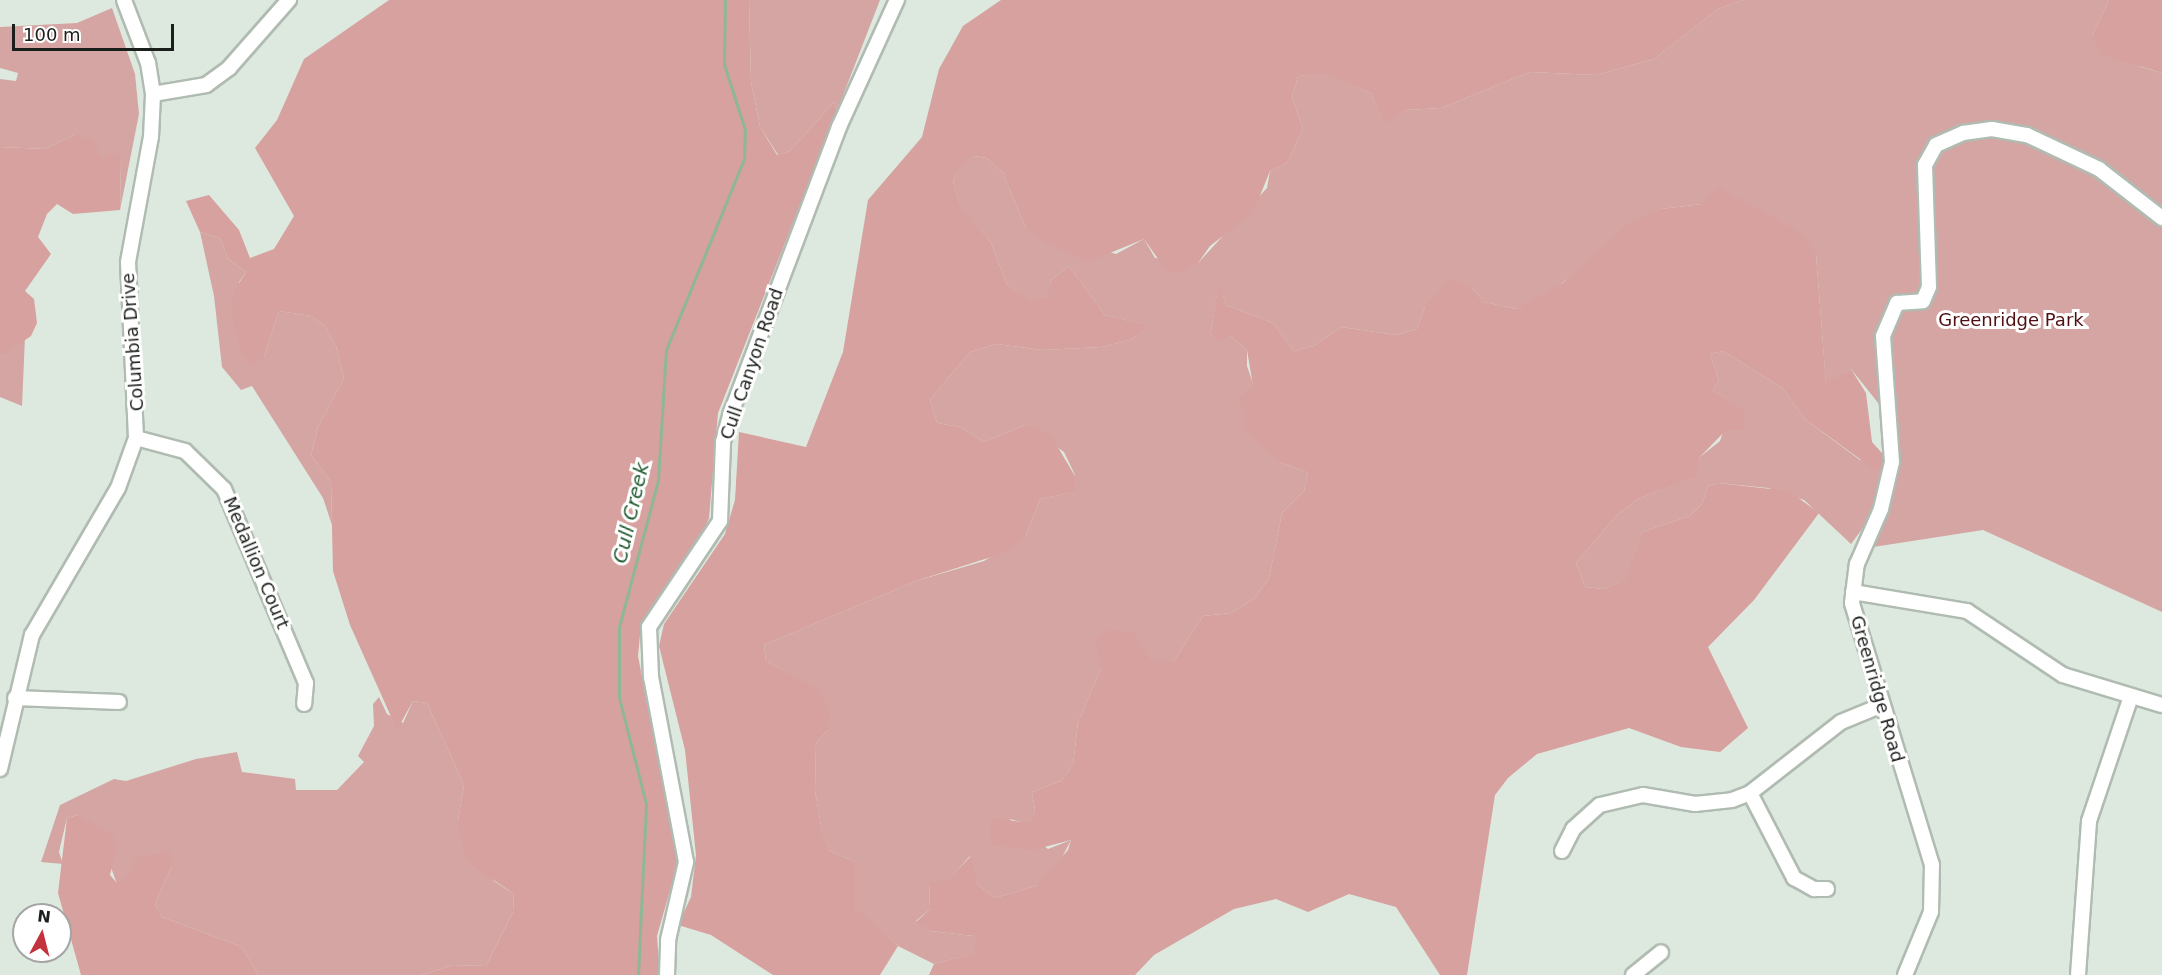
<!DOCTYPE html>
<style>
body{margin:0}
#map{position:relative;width:2162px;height:975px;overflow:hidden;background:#dde9de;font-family:"DejaVu Sans",sans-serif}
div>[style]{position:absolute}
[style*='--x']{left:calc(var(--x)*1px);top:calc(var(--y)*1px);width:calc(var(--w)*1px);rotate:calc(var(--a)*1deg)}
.green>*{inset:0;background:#d5a5a3}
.forest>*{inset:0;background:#d6a19e}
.stream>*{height:3px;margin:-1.5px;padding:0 1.5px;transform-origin:1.5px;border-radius:1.5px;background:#90b795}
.roads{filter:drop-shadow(2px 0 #b0bbb1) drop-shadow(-2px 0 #b0bbb1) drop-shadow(0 2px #b0bbb1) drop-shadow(0 -2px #b0bbb1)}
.minor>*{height:14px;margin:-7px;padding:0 7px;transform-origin:7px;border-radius:7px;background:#fff}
span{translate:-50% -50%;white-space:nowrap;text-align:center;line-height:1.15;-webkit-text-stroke:6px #fff;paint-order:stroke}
.park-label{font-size:18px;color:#4f0f13}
.street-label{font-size:18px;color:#1b1f1b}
.water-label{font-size:20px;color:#235d31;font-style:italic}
.north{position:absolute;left:12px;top:903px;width:60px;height:60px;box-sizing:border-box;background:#fff;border:2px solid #a4a5a4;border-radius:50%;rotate:7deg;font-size:16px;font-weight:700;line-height:24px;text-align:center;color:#1b1f1b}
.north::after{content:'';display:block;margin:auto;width:21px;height:27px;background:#c3333d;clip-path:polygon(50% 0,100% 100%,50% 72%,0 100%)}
.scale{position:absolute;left:12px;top:24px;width:162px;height:27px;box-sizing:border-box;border:3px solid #1b1f1b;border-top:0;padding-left:8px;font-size:18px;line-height:21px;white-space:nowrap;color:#1b1f1b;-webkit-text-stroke:4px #fff;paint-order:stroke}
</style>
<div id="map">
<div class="green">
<i style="clip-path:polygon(749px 0,880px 0,837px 111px,834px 102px,790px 151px,778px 155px,760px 127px,751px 81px)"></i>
<i style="clip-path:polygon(1743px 0,2109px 0,2092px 36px,2141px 67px,2162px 73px,2162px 612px,1983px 530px,1867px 548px,1895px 424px,1851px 369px,1826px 384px,1816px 254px,1702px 204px,1661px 209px,1546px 295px,1516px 309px,1484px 302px,1472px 288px,1425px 307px,1417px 329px,1396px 335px,1341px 327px,1314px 346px,1294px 351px,1273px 323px,1226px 305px,1219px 283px,1211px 331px,1230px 336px,1247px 350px,1247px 366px,1280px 462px,1308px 473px,1304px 491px,1282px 513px,1269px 578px,1255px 598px,1231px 613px,1203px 616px,1173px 662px,1101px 668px,1078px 722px,1073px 765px,1061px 781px,1032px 792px,1035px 810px,1030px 824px,1009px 819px,1048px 849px,1071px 840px,1054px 873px,1036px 886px,995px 898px,978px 885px,970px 856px,947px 882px,929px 882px,930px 909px,916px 921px,930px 931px,974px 936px,976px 953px,934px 964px,898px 946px,867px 919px,855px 907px,855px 862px,830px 851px,822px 832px,815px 791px,816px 743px,828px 730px,804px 682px,766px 661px,764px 645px,916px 581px,984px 561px,1026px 535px,1040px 499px,1074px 492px,1075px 475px,1064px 452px,1025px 425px,984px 442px,961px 427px,937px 423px,930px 400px,970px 352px,996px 344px,1042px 350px,1102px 347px,1133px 339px,1146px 325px,1105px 315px,1069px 266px,1051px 280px,1048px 297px,1031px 302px,1008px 286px,990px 241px,961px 209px,953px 181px,961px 164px,974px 156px,987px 158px,1003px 173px,1025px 226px,1116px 254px,1144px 239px,1155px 258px,1198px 263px,1267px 188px,1270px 171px,1287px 163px,1303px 129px,1292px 97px,1298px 76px,1327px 73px,1371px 93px,1383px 123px,1406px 110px,1441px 108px,1530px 72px,1596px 75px,1654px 59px,1718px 9px)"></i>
<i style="clip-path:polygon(112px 8px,135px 74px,139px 114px,120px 210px,121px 159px,101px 160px,74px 135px,45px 149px,0 147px,0 79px,16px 81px,18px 73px,0 68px,0 27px,77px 23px)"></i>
<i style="clip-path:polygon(200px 232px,220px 238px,228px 259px,246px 272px,239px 282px,264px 357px,279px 311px,311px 316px,325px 326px,336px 346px,344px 378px,318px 427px,311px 455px,331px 482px,332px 525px,323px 498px,252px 386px,241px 390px,222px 367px,214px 296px)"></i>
<i style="clip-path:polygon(25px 337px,22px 406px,0 397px,0 357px)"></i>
<i style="clip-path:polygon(1723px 351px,1782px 388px,1806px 420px,1860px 460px,1890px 462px,1868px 521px,1851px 544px,1804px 500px,1768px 488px,1718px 483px,1708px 486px,1702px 504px,1690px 516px,1642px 532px,1626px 580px,1604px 589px,1585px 587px,1576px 563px,1617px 515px,1638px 499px,1695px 477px,1700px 457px,1720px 441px,1732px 403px,1713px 390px,1719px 380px,1710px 354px)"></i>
<i style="clip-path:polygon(379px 697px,387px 714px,403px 723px,413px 701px,427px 703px,464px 785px,458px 820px,494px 881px,514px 894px,513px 912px,486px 966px,453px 965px,422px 975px,258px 975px,242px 947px,162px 917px,155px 904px,172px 865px,117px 884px,109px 862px,117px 848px,78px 815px,67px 818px,59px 852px,63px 864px,41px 862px,60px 805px,114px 779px,126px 781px,196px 759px,237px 752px,242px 772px,295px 779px,296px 790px,337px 790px,364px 762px,358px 756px,374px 726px,373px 704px)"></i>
</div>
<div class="forest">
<i style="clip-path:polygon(389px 0,749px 0,751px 81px,760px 127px,777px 155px,790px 151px,834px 102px,837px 111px,718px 413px,709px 518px,697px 546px,641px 624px,638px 656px,678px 862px,657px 936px,660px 975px,422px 975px,453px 965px,486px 966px,513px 912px,514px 894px,473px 866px,463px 851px,458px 820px,464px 785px,427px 703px,413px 701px,397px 730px,350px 625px,333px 571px,331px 482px,311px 455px,318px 427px,344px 378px,336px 346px,325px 326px,311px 316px,279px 311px,264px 357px,253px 364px,242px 357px,231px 314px,234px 291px,246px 272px,228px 259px,220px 238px,200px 232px,186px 201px,209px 195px,239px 230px,250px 258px,274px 249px,294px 216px,255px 148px,277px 120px,304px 59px)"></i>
<i style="clip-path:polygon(1001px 0,1743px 0,1718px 9px,1654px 59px,1596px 75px,1530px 72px,1441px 108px,1406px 110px,1383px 124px,1371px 93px,1327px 74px,1298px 76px,1292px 97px,1303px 129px,1287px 163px,1270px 171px,1253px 213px,1210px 246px,1198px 263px,1179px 273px,1168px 273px,1144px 239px,1088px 262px,1044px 242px,1025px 226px,1003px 173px,987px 158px,974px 156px,961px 165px,953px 181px,961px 208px,990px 241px,1008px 286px,1031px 301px,1047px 297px,1051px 280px,1069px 266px,1105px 315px,1147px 325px,1133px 339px,1102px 347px,1042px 350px,996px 344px,970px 352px,930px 400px,937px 423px,961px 427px,984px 442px,1025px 425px,1050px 434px,1075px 476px,1075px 492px,1040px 499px,1026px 535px,1010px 551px,916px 581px,764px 645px,766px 661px,820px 690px,829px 711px,828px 730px,816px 743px,815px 791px,822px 831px,830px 851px,855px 862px,855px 907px,898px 946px,880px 975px,773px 975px,711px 935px,678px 925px,691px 897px,696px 855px,685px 750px,659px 646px,664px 624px,725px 534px,735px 500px,739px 432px,806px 447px,843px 352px,868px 200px,922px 137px,939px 69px,963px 26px)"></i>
<i style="clip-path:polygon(2109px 0,2162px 0,2162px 73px,2102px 55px,2092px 36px)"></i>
<i style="clip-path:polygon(74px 135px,94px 140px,101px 159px,116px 152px,121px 159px,120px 210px,73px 214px,57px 204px,47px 214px,38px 237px,51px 254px,25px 291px,34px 299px,37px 323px,31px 336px,0 357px,0 147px,45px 149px)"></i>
<i style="clip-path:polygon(1718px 187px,1804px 235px,1816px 254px,1826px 383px,1851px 369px,1866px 393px,1872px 442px,1890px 462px,1875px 470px,1806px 420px,1782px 388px,1723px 351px,1710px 354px,1719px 380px,1713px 390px,1743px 410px,1745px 430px,1726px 430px,1700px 457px,1696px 477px,1638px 499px,1617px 515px,1576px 563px,1585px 587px,1604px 589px,1625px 580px,1642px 532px,1690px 516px,1702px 504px,1708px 486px,1718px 483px,1789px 491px,1819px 513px,1754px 600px,1708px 647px,1748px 728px,1720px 752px,1681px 747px,1629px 728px,1537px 754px,1508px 778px,1495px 795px,1467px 975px,1440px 975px,1396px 907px,1349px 894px,1308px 912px,1276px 899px,1234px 909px,1154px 955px,1135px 975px,929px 975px,934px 964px,975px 953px,974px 936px,930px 931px,916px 922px,930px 909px,929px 882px,947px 881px,971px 856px,978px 885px,995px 898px,1036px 886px,1068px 850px,1071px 840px,1033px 850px,991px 845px,991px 818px,1030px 823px,1035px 810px,1032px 792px,1061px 781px,1073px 765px,1078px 722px,1101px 668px,1095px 638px,1108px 629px,1134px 633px,1150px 660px,1173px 662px,1203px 616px,1231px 613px,1255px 598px,1269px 578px,1282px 513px,1304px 491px,1308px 473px,1280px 462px,1241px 427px,1245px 414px,1237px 399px,1253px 386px,1247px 350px,1230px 336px,1217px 340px,1211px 331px,1219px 281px,1226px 305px,1273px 323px,1294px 351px,1314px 346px,1341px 327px,1396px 335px,1417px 329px,1425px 307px,1451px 278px,1472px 288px,1484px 302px,1516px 309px,1564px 282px,1629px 223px,1661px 209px,1702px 204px)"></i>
<i style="clip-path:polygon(78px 815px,113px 835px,117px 848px,110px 875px,117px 883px,128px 876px,136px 858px,169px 851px,172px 865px,155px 904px,162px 917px,242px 947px,258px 975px,81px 975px,58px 893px,67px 818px)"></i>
</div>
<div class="stream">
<i style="--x:638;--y:975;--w:171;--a:-87.3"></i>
<i style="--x:646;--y:804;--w:110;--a:-104.2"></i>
<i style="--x:619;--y:697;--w:70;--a:-90"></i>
<i style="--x:619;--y:627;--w:152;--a:-75.1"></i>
<i style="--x:658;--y:480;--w:130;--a:-86.5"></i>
<i style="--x:666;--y:350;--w:206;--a:-67.8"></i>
<i style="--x:744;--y:159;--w:29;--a:-88"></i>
<i style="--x:745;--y:130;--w:69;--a:-107.7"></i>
<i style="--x:724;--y:64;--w:64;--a:-89.1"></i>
</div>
<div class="roads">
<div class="minor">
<i style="--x:153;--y:94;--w:54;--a:-9.6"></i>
<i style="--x:206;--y:85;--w:29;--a:-36"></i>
<i style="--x:229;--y:68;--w:91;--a:-48.6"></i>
<i style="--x:136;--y:438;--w:51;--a:14.9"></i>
<i style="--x:185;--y:451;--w:54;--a:44.3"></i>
<i style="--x:224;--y:489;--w:211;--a:67.1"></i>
<i style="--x:306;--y:683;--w:21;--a:95"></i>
<i style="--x:1853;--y:592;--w:116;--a:9.5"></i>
<i style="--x:1967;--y:611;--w:115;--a:33.7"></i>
<i style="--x:2063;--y:675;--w:103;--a:16.9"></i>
<i style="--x:15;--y:698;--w:104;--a:2.2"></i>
<i style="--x:0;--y:769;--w:138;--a:-76.6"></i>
<i style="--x:32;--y:635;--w:170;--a:-59.7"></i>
<i style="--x:118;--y:488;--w:53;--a:-70.2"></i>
<i style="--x:136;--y:438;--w:176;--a:-92.6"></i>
<i style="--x:128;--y:262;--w:127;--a:-79.6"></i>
<i style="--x:151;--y:137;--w:43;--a:-87.3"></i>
<i style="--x:153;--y:94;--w:31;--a:-99"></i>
<i style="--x:148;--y:63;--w:67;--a:-110.9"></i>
<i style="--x:1750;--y:793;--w:96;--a:62.6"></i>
<i style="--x:1794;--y:878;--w:23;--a:29"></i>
<i style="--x:1814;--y:889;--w:13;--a:0"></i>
<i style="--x:1562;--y:851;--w:25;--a:-63"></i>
<i style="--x:1573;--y:829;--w:36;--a:-42"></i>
<i style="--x:1600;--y:805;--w:44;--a:-13.1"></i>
<i style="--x:1643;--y:795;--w:53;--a:9.8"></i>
<i style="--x:1695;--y:804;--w:37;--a:-6"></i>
<i style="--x:1732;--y:800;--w:19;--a:-21"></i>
<i style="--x:1750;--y:793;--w:115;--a:-38"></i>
<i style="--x:1841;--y:722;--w:42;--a:-22.3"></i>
<i style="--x:667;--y:975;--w:35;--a:-88"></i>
<i style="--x:668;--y:940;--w:80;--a:-77"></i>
<i style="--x:686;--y:862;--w:188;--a:-100.7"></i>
<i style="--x:651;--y:677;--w:50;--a:-92.3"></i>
<i style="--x:649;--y:627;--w:128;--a:-56.2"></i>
<i style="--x:720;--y:521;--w:79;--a:-87.8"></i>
<i style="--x:723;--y:442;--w:30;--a:-75"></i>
<i style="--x:731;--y:413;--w:306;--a:-69.3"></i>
<i style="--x:839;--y:127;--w:140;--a:-65.5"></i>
<i style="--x:1633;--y:975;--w:36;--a:-39"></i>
<i style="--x:1905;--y:975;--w:68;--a:-67.6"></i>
<i style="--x:1931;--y:912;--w:47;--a:-88.8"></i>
<i style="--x:1932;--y:865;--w:274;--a:-107"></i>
<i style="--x:1852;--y:603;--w:39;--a:-83"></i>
<i style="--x:1857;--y:564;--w:60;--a:-66.4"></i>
<i style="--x:1881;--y:509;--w:48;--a:-76.8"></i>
<i style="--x:1892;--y:462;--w:126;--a:-94.1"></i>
<i style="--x:1883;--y:336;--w:36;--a:-67"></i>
<i style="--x:1897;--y:303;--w:26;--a:-4"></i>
<i style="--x:1923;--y:301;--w:15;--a:-67"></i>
<i style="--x:1929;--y:287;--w:122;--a:-91.9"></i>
<i style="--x:1925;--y:165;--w:23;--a:-61"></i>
<i style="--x:1936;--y:145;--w:30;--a:-24"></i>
<i style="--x:1963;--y:133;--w:29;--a:-8"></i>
<i style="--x:1992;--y:129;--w:36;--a:10"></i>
<i style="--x:2027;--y:135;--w:80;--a:25.3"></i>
<i style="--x:2099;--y:169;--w:80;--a:37.9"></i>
<i style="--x:2078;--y:975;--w:154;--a:-85.9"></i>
<i style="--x:2089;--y:821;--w:132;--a:-71.4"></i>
</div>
</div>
<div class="park-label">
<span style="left:2011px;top:320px">Greenridge Park</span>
</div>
<div class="street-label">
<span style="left:133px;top:342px;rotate:-94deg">Columbia Drive</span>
<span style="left:752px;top:364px;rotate:-71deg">Cull Canyon Road</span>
<span style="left:256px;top:563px;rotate:67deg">Medallion Court</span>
<span style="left:1877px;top:689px;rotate:74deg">Greenridge Road</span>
</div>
<div class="water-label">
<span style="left:631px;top:513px;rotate:-77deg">Cull Creek</span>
</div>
<div class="north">N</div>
<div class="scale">100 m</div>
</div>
